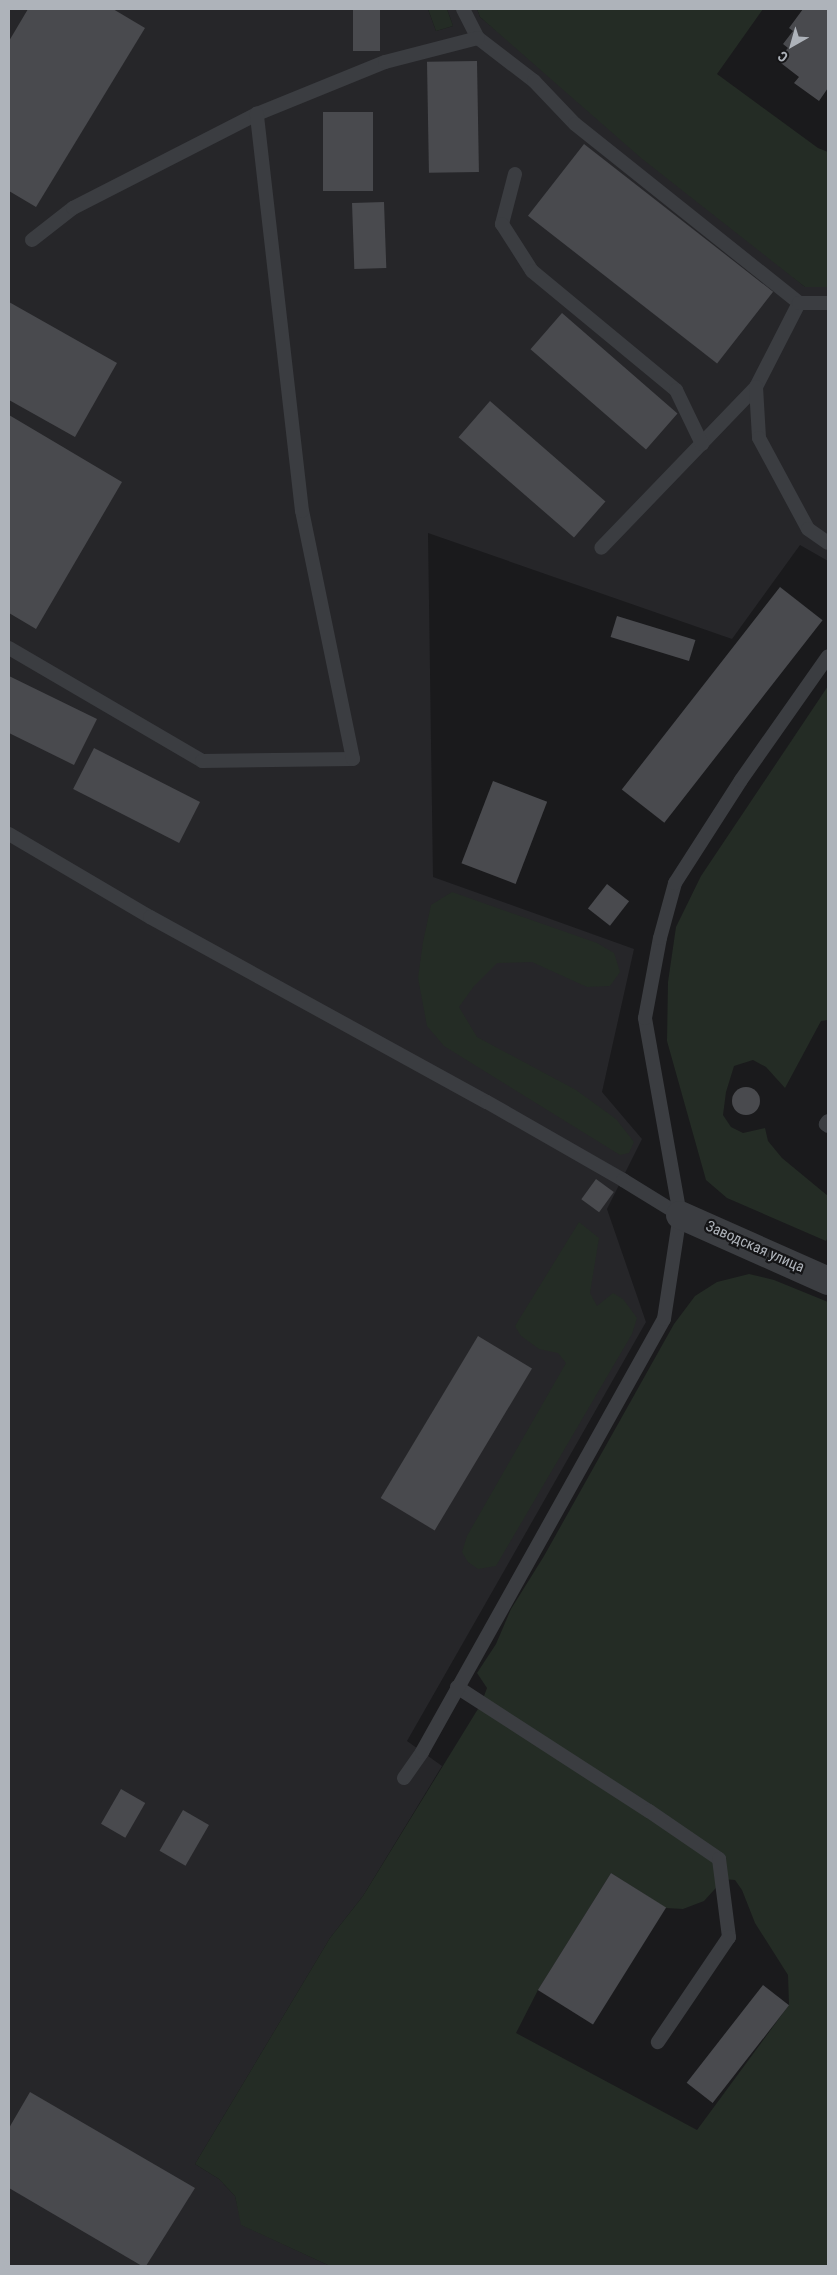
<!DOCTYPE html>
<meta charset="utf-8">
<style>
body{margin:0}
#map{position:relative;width:837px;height:2275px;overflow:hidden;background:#1a1a1c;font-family:"Roboto Condensed",sans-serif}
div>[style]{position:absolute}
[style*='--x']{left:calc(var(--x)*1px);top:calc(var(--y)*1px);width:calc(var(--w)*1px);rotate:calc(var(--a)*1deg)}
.built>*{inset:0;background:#262629}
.green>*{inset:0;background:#242c25}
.building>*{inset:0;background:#494a4e;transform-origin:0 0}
.round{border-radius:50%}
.lane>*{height:14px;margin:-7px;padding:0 7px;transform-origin:7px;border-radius:7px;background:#3b3d41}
.street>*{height:28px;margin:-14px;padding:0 14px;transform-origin:14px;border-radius:14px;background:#3b3d41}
span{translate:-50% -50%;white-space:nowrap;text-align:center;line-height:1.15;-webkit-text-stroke:4.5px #151517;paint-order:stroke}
.street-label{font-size:15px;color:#aeb3ba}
.frame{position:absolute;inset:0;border:10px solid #aeb3ba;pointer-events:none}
.north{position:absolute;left:767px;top:20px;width:50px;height:50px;-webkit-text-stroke:4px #151517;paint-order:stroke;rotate:218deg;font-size:14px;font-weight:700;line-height:20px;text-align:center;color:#aeb3ba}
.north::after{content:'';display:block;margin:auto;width:18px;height:22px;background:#aeb3ba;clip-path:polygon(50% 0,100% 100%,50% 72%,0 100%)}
</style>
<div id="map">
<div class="built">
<i style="clip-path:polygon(9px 9px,428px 9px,436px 31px,453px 26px,447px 9px,477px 9px,480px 17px,805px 287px,828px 287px,828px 561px,800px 545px,732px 639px,428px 533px,433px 877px,634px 949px,602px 1092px,642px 1139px,607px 1209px,646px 1322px,407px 1741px,442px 1766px,363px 1896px,330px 1938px,195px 2164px,219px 2179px,235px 2196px,242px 2225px,330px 2266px,9px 2266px)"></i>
</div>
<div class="green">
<i style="clip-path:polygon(428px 9px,447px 9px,453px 26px,436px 31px)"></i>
<i style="clip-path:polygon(477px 9px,763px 9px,717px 74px,818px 148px,828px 152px,828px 287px,805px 287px,641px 158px,480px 17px)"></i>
<i style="clip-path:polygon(828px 686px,828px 1020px,821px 1021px,785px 1088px,766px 1067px,753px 1060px,734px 1066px,726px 1092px,723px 1115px,731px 1127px,743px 1133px,765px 1128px,768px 1141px,782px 1158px,828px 1196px,828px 1237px,826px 1241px,727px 1198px,706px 1180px,667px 1041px,668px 982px,676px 927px,701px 876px)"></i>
<i style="clip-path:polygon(452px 892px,597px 943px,614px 953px,620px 972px,610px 986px,587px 987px,532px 962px,497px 963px,474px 986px,459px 1007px,477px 1037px,576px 1090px,616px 1119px,634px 1142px,629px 1153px,620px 1155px,444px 1046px,427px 1026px,418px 978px,423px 942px,431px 905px)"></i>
<i style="clip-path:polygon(579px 1222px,599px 1238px,590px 1293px,597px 1306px,613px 1293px,623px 1299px,637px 1318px,632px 1334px,496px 1566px,478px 1569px,468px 1562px,462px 1552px,467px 1536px,566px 1363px,558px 1353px,539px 1349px,521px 1336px,515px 1326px)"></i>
<i style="clip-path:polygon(evenodd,749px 1274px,774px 1280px,828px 1302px,828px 2266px,330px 2266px,241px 2225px,235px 2196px,219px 2179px,195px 2164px,330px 1938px,363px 1896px,481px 1704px,487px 1688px,477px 1673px,496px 1644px,511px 1609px,544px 1556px,674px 1324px,695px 1296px,717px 1282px,749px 1274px,611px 1873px,666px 1908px,683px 1909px,704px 1901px,724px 1879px,735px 1880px,742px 1890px,755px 1923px,788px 1975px,789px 2005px,697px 2130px,516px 2033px,538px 1990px,611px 1873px)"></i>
</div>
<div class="building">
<i style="clip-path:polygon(28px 9px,113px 9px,145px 28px,36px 207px,9px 191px,9px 41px)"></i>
<i style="left:353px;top:9px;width:27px;height:42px"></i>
<i style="clip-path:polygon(803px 9px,828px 9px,828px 88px,819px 101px,794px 83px,799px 77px,777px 60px,788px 48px,783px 44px,793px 31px,789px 28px)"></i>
<i style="left:477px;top:61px;width:111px;height:50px;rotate:89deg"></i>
<i style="left:323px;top:112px;width:50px;height:79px"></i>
<i style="left:584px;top:144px;width:240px;height:91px;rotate:38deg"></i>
<i style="left:384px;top:202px;width:66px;height:32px;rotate:88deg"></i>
<i style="clip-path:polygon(9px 302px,117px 363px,75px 437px,9px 400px)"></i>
<i style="left:562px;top:313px;width:153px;height:48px;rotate:41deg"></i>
<i style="left:490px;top:401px;width:153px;height:48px;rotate:41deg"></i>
<i style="clip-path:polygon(9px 415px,122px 482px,36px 629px,9px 613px)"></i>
<i style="left:780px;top:587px;width:54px;height:257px;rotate:38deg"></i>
<i style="left:617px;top:616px;width:82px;height:22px;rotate:17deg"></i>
<i style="clip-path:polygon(9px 676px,97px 719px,74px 765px,9px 733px)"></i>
<i style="left:94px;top:748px;width:119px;height:46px;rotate:27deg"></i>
<i style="left:493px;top:781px;width:58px;height:88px;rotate:21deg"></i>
<i style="left:607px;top:884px;width:28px;height:31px;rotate:38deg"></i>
<i class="round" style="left:732px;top:1087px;width:28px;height:28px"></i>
<i style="left:596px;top:1179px;width:22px;height:25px;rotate:36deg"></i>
<i style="left:478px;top:1336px;width:63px;height:189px;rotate:31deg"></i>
<i style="left:121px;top:1789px;width:28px;height:40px;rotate:30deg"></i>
<i style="left:183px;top:1810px;width:30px;height:47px;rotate:30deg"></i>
<i style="left:611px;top:1873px;width:65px;height:138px;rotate:32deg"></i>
<i style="left:763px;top:1985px;width:33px;height:124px;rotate:38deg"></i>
<i style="clip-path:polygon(30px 2092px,195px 2188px,146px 2266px,142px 2266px,9px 2188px,9px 2128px)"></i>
</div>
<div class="lane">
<i style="--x:463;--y:9;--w:33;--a:63"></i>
<i style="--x:478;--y:38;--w:71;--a:37.5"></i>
<i style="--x:534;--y:81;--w:59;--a:46.4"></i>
<i style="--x:575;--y:124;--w:287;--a:38.6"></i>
<i style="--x:799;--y:303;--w:94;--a:117.1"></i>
<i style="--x:756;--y:387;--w:223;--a:133.9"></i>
<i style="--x:515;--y:174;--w:52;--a:104.6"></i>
<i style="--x:502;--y:224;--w:56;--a:57.4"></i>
<i style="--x:532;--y:271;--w:187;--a:39.6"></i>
<i style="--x:676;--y:390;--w:60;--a:64.3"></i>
<i style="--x:32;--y:240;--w:52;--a:-38"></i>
<i style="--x:73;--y:208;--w:207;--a:-27.1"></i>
<i style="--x:257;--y:114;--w:138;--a:-22.1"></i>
<i style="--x:385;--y:62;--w:96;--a:-14.5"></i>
<i style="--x:799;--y:303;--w:29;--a:0"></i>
<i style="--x:756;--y:387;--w:51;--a:86.6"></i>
<i style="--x:759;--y:438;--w:103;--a:61.7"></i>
<i style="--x:808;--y:529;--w:24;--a:35"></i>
<i style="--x:9;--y:648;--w:224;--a:30.3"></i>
<i style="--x:202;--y:761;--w:151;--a:-0.8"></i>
<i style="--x:353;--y:759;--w:253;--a:-101.6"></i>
<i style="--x:302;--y:511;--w:400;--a:-96.5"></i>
<i style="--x:9;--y:834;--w:164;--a:30.5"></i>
<i style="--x:150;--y:917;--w:384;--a:28.8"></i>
<i style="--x:487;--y:1102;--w:157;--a:29.8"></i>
<i style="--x:623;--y:1180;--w:67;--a:31.6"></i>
<i style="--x:828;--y:1121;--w:4;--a:124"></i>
<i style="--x:826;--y:1124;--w:3;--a:45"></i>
<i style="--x:457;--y:1687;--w:229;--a:32.9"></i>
<i style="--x:649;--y:1811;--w:85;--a:34.4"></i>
<i style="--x:719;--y:1859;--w:79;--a:82.7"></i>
<i style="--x:729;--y:1937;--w:127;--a:124.1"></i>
<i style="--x:404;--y:1778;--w:32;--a:-55"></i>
<i style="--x:422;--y:1752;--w:496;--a:-60.8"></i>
<i style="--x:664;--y:1319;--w:105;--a:-81.3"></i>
<i style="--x:680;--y:1215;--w:200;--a:-100.1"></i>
<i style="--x:645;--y:1018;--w:81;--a:-79.4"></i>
<i style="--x:660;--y:938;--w:57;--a:-74.7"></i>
<i style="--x:675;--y:883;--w:122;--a:-57.3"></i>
<i style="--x:741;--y:780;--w:151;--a:-54.9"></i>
</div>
<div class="street">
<i style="--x:680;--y:1215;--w:162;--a:24"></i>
</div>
<div class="street-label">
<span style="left:755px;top:1247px;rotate:24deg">Заводская улица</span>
</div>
<div class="frame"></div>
<div class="north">С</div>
</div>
